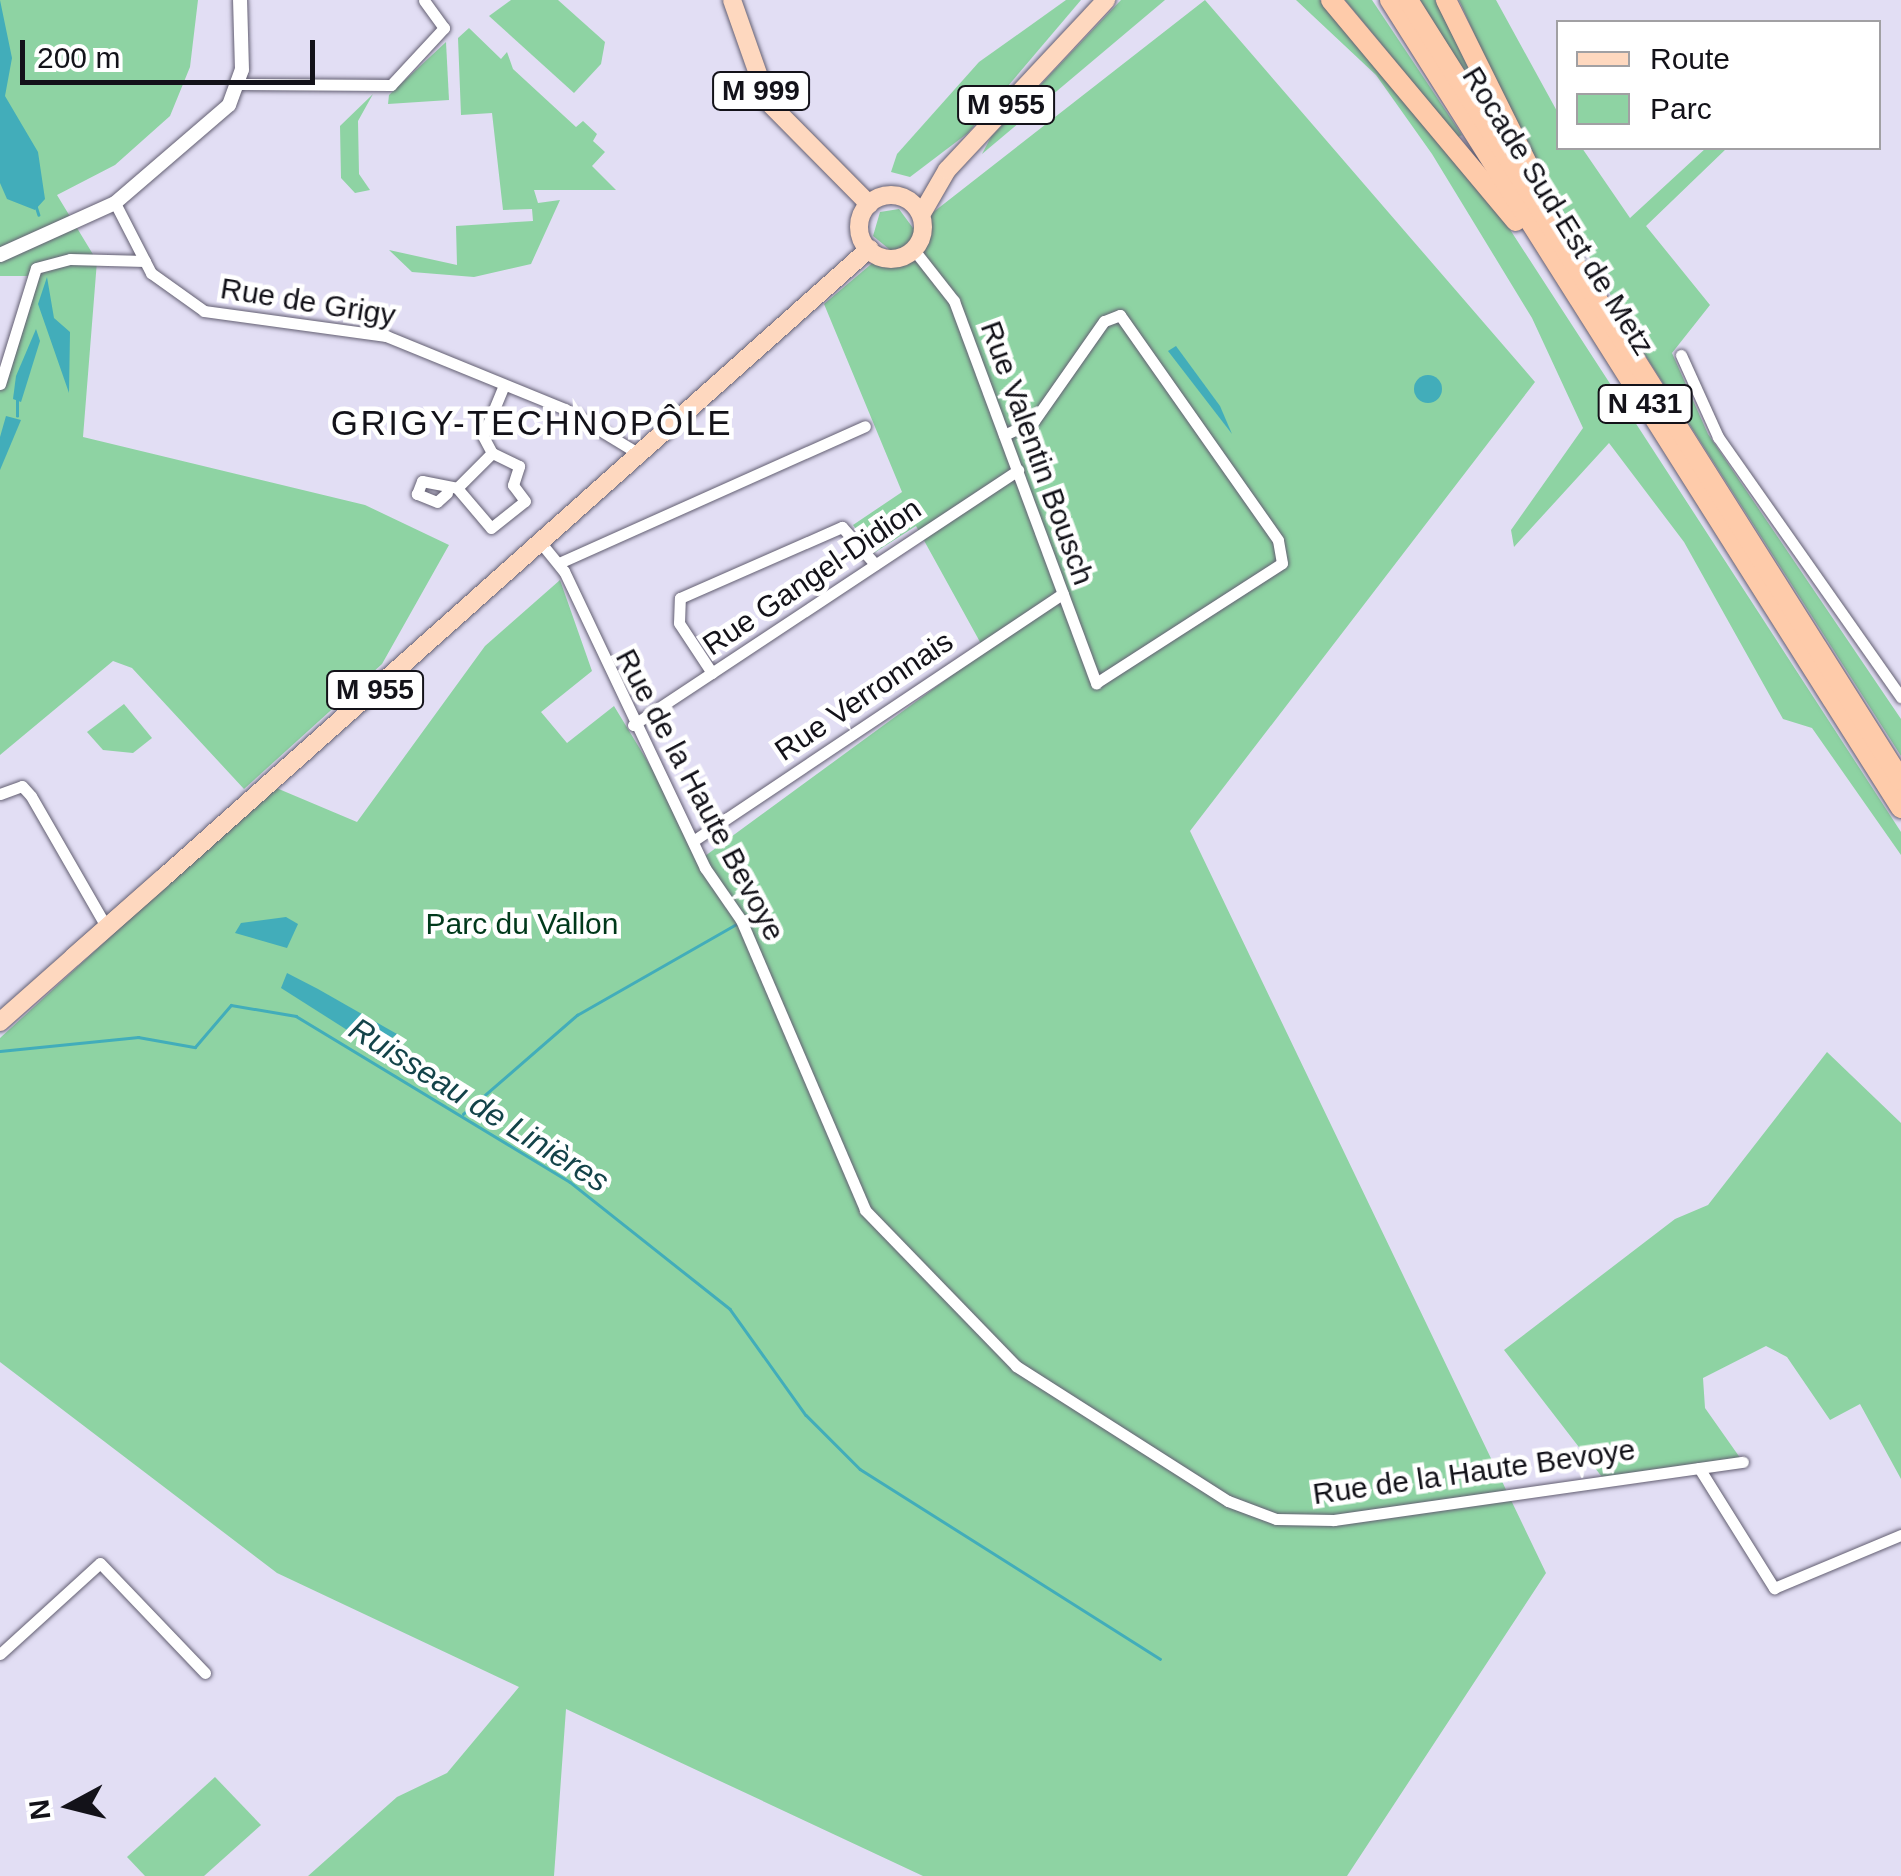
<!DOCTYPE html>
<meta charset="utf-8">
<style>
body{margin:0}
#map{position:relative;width:1901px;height:1876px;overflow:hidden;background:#e2def4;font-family:Arial,sans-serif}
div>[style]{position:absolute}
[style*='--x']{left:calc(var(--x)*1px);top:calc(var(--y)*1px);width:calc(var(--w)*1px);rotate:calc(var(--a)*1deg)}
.green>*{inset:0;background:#8ed3a3}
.water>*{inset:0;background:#42adba}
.round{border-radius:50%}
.stream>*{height:2.5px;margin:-1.25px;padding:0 1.25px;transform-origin:1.25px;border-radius:1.25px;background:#42adba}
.roads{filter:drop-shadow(0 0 2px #635f72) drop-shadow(0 0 2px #635f72)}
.minor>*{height:11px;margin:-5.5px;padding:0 5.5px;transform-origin:5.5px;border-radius:5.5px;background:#fff}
.tertiary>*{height:14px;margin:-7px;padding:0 7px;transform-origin:7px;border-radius:7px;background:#fff}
.primary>*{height:18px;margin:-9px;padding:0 9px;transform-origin:9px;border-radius:9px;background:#fed8bf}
.primary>.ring{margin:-9px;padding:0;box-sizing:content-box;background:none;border:18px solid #fed8bf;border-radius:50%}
.trunk>*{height:20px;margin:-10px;padding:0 10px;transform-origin:10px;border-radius:10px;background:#fecbaa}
span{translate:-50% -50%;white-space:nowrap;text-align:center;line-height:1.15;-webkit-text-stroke:9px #fff;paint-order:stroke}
.shield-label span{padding:2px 8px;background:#fff;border:2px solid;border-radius:8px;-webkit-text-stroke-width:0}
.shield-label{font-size:28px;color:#131219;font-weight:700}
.street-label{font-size:30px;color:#131219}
.park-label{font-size:30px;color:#00391b}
.water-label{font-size:32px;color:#134349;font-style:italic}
.quarter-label{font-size:35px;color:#131219;letter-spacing:2.5px}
.legend{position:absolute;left:1556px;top:20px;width:325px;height:130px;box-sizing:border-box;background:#fff;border:2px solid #a1a0a3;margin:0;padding:12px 18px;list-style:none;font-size:30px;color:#131219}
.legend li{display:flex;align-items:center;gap:20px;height:50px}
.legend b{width:50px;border:2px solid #a1a0a3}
.north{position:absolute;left:20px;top:1756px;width:100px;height:100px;-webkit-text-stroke:8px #fff;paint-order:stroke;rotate:263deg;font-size:28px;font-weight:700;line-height:40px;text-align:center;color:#131219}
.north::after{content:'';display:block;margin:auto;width:35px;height:45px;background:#131219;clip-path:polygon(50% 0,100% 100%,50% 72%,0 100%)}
.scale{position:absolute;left:20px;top:40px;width:295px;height:45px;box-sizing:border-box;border:5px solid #131219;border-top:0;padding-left:12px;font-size:30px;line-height:35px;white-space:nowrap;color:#131219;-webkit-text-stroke:8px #fff;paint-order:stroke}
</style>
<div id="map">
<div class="green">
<div style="clip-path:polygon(0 0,198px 0,190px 67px,170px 116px,115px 165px,57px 195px,97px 261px,83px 437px,365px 505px,449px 545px,382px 664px,244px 789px,132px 668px,113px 661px,0 755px,0 375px,28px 276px,0 276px)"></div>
<div style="clip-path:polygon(511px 0,558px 0,605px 42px,601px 64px,574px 93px,489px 16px)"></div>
<div style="clip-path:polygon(1066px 0,1081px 0,968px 133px,910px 177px,891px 172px,897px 154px,979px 62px)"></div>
<div style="clip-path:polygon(1121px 0,1165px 0,982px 154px,991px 137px)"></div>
<div style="clip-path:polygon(1205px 0,1535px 382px,1190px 831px,1546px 1573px,1347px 1876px,923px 1876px,566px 1709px,554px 1876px,308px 1876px,397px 1797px,447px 1773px,519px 1687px,277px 1573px,0 1362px,0 1038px,274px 787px,357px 822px,485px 646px,560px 580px,592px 671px,541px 712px,567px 743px,614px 706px,705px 856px,985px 651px,916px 526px,874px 553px,853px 525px,902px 492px,824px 304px,889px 249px,873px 236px,880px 212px,899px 209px,913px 228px)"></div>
<div style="clip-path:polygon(1296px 0,1320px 0,1498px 211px,1901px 832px,1901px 855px,1812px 728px,1783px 719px,1684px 542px,1609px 443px,1514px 547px,1511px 530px,1583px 428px,1532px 318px,1432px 154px,1376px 75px)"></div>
<div style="clip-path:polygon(1345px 0,1372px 0,1462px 135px,1458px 137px)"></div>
<div style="clip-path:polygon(1420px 0,1435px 0,1480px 91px,1477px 92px)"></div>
<div style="clip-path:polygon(1459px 0,1496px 0,1558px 113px,1558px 148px,1582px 148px,1630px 218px,1706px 148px,1727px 148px,1646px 226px,1710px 305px,1672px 353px,1708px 434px,1901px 719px,1901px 756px,1640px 347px,1517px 129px)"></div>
<div style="clip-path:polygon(469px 28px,501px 59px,507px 52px,513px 69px,576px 127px,583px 121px,597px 134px,593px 141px,605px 152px,592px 166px,616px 190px,534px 190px,538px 203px,560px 200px,531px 264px,474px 277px,412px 272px,389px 250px,457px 265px,456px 226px,533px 221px,532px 209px,503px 210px,492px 113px,461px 115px,458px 38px)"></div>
<div style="clip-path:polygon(446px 42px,449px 100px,388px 104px,389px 95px)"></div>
<div style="clip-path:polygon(373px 94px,358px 121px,359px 174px,370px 190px,355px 193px,341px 178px,340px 126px)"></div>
<div style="clip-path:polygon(124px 704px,152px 738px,133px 753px,103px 750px,87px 732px)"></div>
<div style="clip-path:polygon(1827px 1052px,1901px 1123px,1901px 1479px,1860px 1404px,1830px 1420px,1787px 1357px,1766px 1346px,1703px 1378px,1705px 1408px,1743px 1462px,1602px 1477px,1504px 1350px,1675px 1219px,1708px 1205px)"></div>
<div style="clip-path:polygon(215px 1777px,261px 1825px,204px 1876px,145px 1876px,127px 1857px)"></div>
</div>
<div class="water">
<div style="clip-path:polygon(0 0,12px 58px,5px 96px,38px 152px,45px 199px,35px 210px,7px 199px,0 183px)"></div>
<div style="clip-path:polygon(47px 277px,54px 318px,70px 332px,69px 393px,38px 304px)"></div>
<div style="clip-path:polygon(36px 329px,40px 341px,21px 402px,13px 399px,16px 376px)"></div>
<div style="clip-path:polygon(1176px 346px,1220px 406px,1232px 434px,1168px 351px)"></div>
<div class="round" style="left:1414px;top:375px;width:28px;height:28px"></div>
<div style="clip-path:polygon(6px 416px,21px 420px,0 470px,0 437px)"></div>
<div style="clip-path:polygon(286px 917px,298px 924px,287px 948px,235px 933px,241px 923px)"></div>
<div style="clip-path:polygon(287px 973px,318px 989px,397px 1034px,377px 1049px,281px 988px)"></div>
</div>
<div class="stream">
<div style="--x:36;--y:206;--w:9;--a:72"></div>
<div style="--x:17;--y:416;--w:17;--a:-90"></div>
<div style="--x:0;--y:1051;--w:139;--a:-5.8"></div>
<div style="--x:138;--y:1037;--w:58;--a:10"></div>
<div style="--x:195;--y:1047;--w:55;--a:-49.4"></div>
<div style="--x:231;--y:1005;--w:66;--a:9.6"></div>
<div style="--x:296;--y:1016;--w:320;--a:31.2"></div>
<div style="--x:570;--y:1182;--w:204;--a:38.4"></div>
<div style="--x:730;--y:1309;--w:130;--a:54.4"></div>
<div style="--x:806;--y:1415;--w:76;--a:45"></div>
<div style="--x:860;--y:1469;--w:355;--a:32.3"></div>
<div style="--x:463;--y:1114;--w:151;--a:-41"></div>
<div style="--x:577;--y:1015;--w:182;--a:-29.7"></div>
</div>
<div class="roads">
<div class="minor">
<div style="--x:240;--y:84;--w:151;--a:0.4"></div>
<div style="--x:391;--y:85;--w:78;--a:-47.1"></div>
<div style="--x:444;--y:28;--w:34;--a:-126"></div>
<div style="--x:115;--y:203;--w:79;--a:62.8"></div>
<div style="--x:151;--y:273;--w:65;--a:35.6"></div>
<div style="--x:204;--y:311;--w:184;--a:7.8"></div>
<div style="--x:386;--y:336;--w:193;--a:22.2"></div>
<div style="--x:565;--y:409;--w:89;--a:31.2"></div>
<div style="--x:914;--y:250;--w:65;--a:51.9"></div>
<div style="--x:954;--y:301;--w:408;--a:69.6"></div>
<div style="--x:1096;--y:683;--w:221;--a:-32.8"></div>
<div style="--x:1282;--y:563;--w:23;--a:-100"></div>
<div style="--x:1278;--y:540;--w:275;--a:-125.1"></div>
<div style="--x:1120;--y:315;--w:17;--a:159"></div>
<div style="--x:1104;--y:321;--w:122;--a:125"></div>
<div style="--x:1034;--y:421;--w:33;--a:155"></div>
<div style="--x:1681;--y:355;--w:90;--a:65.7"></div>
<div style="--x:1718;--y:437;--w:318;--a:54.9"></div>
<div style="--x:0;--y:384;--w:121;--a:-72.8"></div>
<div style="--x:36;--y:268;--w:35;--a:-15"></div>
<div style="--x:70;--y:259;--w:75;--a:1.5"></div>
<div style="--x:492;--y:453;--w:49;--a:135"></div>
<div style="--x:457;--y:488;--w:52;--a:49.6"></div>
<div style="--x:491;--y:528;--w:43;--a:-38.5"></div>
<div style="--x:525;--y:501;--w:20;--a:-127"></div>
<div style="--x:513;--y:485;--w:20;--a:-72"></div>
<div style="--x:519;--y:466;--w:30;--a:-154"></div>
<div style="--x:492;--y:453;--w:19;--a:-118"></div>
<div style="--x:483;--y:436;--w:55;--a:-67.6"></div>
<div style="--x:447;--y:493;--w:13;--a:138"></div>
<div style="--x:437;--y:502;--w:22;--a:-158"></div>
<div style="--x:417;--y:494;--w:14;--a:-69"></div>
<div style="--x:422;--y:481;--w:36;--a:11"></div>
<div style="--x:541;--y:543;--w:36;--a:51"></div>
<div style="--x:564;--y:571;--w:329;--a:64.6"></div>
<div style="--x:705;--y:868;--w:63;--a:55.3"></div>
<div style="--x:741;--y:920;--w:315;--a:66.8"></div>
<div style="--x:865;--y:1210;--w:217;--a:45.9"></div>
<div style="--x:1016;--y:1366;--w:251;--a:32.5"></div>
<div style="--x:1228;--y:1501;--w:51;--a:20.6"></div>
<div style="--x:1276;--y:1519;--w:58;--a:1"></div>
<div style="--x:1334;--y:1520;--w:413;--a:-8.1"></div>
<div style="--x:559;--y:563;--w:335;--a:-24.1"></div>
<div style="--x:712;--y:673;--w:60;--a:-123.4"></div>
<div style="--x:679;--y:623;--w:25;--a:-88"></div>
<div style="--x:680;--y:598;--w:177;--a:-23.7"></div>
<div style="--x:842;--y:527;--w:50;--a:48.3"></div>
<div style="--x:633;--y:725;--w:462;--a:-33.5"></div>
<div style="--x:0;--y:794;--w:23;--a:-20"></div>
<div style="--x:22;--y:786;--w:13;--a:48"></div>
<div style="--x:31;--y:796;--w:146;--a:60.1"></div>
<div style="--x:693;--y:841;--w:445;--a:-33.8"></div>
<div style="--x:1699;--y:1468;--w:142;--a:58"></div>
<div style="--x:1774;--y:1588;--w:138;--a:-22.7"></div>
<div style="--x:0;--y:1654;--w:135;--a:-42.3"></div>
<div style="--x:100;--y:1563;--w:152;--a:46.3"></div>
</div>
<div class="tertiary">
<div style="--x:0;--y:255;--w:126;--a:-24.3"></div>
<div style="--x:115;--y:203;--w:150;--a:-40.7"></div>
<div style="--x:229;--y:105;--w:37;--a:-70"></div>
<div style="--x:242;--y:70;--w:70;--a:-91.6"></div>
</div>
<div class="primary">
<div style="--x:732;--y:0;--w:108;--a:70.6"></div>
<div style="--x:768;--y:102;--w:144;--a:45.3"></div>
<div class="ring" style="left:859px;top:195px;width:46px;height:46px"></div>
<div style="--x:921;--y:215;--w:52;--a:-60"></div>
<div style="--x:947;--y:170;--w:233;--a:-46.9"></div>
<div style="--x:163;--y:878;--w:946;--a:-41.7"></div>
<div style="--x:0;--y:1022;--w:217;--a:-41.5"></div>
<div style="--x:163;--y:878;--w:120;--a:138.7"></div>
</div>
<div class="trunk">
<div style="--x:1331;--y:0;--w:288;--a:50.1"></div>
<div style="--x:1390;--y:0;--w:956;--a:57.69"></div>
<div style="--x:1408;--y:0;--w:923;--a:57.71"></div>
<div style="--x:1446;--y:0;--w:195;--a:63.6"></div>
</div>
</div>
<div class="shield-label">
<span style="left:761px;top:91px">M 999</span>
<span style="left:1006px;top:105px">M 955</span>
<span style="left:1645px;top:404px">N 431</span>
<span style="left:375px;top:690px">M 955</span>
</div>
<div class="street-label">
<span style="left:1558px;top:211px;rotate:58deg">Rocade Sud-Est de Metz</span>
<span style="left:308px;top:302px;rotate:9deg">Rue de Grigy</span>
<span style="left:1037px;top:453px;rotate:70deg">Rue Valentin Bousch</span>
<span style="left:812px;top:577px;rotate:-34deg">Rue Gangel-Didion</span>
<span style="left:864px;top:696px;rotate:-34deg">Rue Verronnais</span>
<span style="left:700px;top:795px;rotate:62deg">Rue de la Haute Bevoye</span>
<span style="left:1474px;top:1472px;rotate:-8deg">Rue de la Haute Bevoye</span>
</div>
<div class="park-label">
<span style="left:522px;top:924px">Parc du Vallon</span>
</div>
<div class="water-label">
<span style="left:479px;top:1105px;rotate:32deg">Ruisseau de Linières</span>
</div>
<div class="quarter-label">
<span style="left:532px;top:423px">GRIGY-TECHNOPÔLE</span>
</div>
<ul class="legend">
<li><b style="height:12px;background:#fed8bf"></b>Route</li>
<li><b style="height:28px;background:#8ed3a3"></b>Parc</li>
</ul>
<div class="north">N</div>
<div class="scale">200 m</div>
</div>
